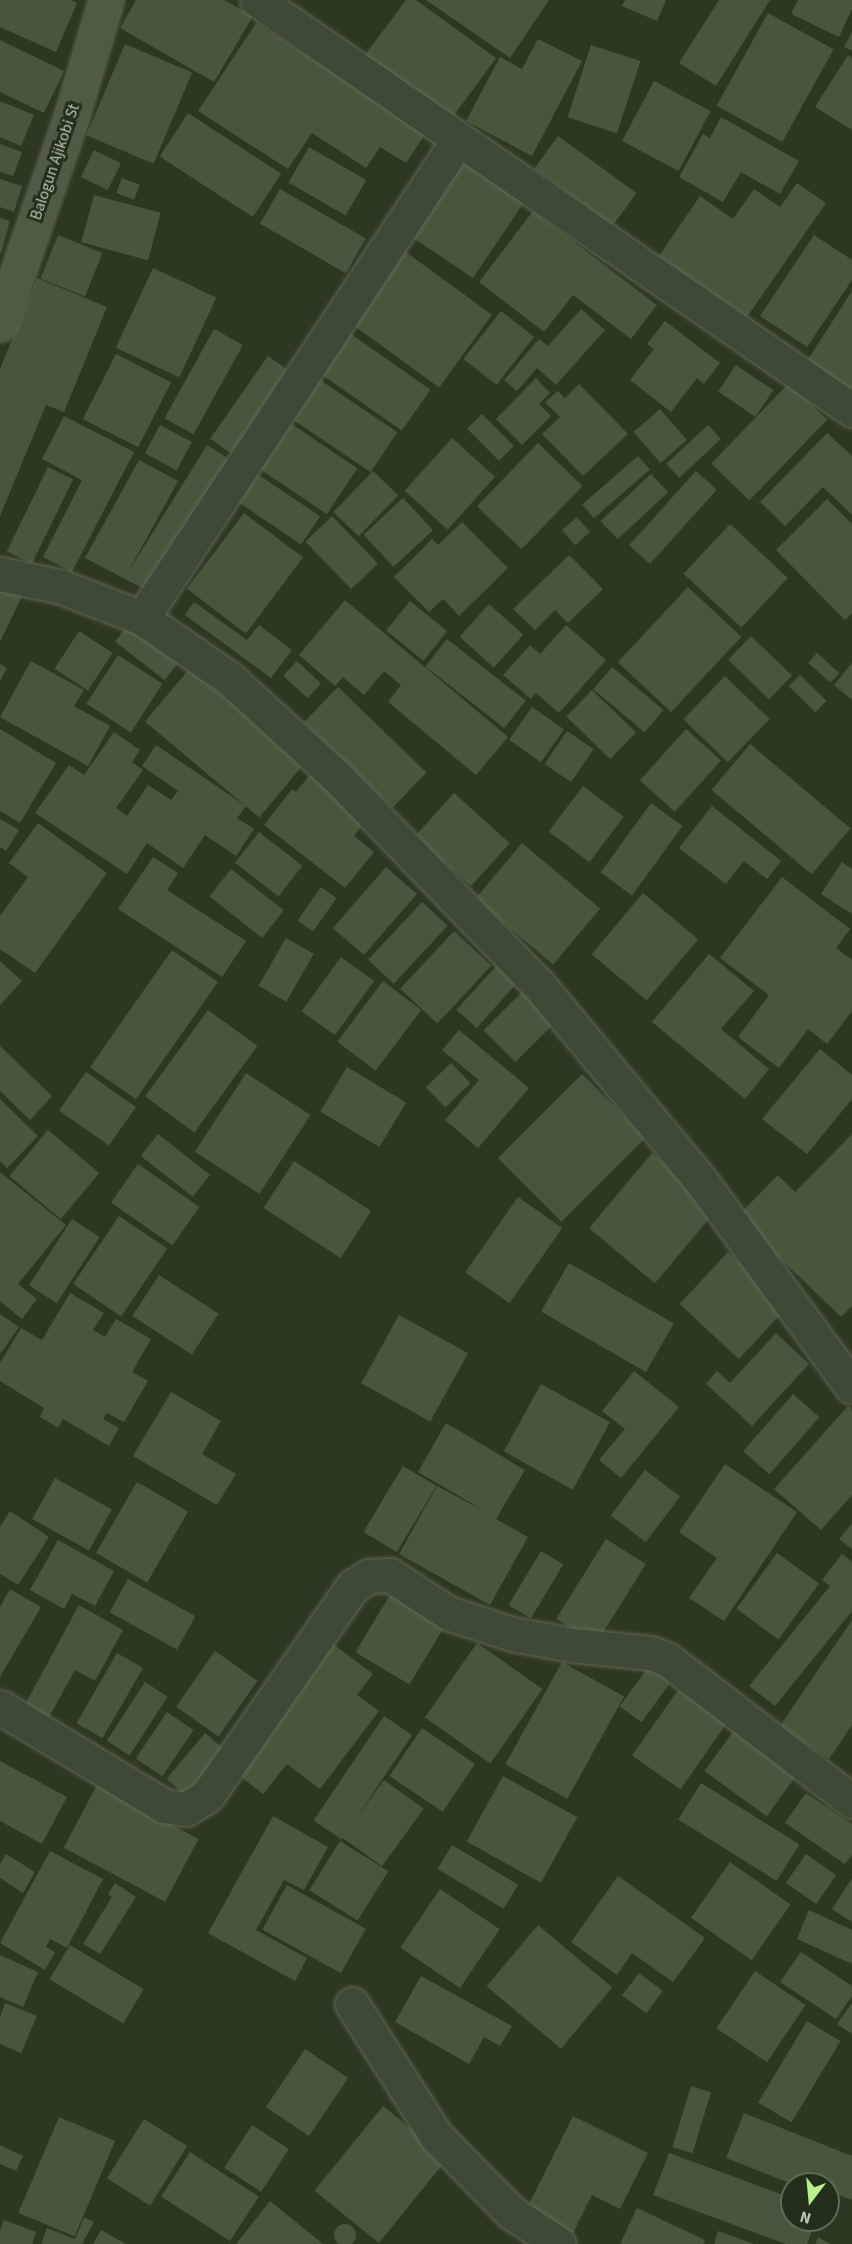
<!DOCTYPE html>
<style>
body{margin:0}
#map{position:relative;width:852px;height:2244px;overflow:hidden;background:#2d3824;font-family:"Source Sans 3",sans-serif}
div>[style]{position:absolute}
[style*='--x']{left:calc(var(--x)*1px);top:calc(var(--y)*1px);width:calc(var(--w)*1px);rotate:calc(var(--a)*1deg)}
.building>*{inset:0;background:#49563d;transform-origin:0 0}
.round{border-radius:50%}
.roads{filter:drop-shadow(0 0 2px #5d6755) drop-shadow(0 0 2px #5d6755)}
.street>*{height:33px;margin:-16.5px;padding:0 16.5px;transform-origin:16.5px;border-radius:16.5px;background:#3f4937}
.secondary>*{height:33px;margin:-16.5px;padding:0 16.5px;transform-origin:16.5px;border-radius:16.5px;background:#4f5b46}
span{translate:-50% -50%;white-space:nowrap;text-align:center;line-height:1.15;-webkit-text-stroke:6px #242e1d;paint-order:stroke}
.street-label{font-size:16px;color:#bac5b2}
.north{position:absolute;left:780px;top:2172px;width:60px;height:60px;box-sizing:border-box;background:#242e1d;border:2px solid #606a59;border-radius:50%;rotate:196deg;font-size:16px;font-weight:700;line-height:24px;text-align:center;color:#bac5b2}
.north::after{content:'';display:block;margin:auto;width:21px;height:27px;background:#b7ee8e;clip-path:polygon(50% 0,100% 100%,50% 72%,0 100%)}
</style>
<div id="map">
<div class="building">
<div style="clip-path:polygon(0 0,70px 0,77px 3px,56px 52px,0 27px)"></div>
<div style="clip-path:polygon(136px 0,224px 0,253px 16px,214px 82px,120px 28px)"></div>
<div style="clip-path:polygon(406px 0,416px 0,496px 58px,449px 122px,362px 59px)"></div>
<div style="clip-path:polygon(426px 0,549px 0,510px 58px)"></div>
<div style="clip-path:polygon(625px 0,666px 0,657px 21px,622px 6px)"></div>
<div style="clip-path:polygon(719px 0,770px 0,716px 86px,679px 63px)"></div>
<div style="clip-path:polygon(798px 0,852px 0,852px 9px,839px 37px,791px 14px)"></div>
<div style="left:768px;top:13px;width:75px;height:106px;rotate:29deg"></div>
<div style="clip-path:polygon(256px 23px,426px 133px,406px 163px,380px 147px,366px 168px,312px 133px,288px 169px,198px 111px)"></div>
<div style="clip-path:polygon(852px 32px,852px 51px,844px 47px)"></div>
<div style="clip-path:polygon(538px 39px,582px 61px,532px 156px,466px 121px,500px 57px,522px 69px)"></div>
<div style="clip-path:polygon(0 40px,64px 71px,44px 113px,0 92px)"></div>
<div style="left:125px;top:44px;width:73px;height:99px;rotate:23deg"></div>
<div style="left:591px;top:45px;width:52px;height:76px;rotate:18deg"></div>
<div style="clip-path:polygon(848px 55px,852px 58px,852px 130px,815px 107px)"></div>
<div style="left:654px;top:81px;width:64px;height:68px;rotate:28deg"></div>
<div style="clip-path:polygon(0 101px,34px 115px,21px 146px,0 137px)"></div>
<div style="left:188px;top:113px;width:111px;height:52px;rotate:33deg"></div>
<div style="clip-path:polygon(721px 117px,799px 161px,780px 194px,741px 172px,723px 202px,679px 177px,703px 134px,710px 138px)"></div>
<div style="left:558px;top:136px;width:97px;height:40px;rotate:36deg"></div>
<div style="clip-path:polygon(0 144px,22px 152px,13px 176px,0 172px)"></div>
<div style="left:309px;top:147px;width:66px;height:41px;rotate:30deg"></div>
<div style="left:94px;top:150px;width:30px;height:30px;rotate:26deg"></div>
<div style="left:460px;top:156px;width:79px;height:94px;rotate:34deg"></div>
<div style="left:122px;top:178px;width:19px;height:16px;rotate:21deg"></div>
<div style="clip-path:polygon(0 179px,22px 186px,14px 212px,0 207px)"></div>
<div style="clip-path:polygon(797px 183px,826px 203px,747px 317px,659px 256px,700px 196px,733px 219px,754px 189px,780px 207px)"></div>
<div style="left:280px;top:189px;width:99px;height:40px;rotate:30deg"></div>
<div style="left:94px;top:195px;width:69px;height:49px;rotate:15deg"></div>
<div style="clip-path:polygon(533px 211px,657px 305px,631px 339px,573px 295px,544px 332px,479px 282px)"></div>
<div style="clip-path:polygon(0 218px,10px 221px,1px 253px,0 253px)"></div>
<div style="left:58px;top:235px;width:48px;height:47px;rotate:22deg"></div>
<div style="clip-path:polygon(814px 235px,852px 260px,852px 280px,807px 347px,760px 316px)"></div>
<div style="left:403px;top:250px;width:110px;height:90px;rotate:36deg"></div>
<div style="left:153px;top:268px;width:70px;height:88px;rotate:25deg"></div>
<div style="clip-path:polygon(37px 278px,107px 307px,64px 412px,46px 405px,0 516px,0 369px)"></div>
<div style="clip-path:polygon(852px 291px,852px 394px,805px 364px)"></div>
<div style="clip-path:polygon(581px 309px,605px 330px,556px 385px,537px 368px,517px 391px,504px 380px,539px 339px,548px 346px)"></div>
<div style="left:501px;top:311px;width:42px;height:61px;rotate:38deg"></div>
<div style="clip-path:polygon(665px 321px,720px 363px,704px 384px,697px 378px,671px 412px,630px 380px,654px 349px,647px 344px)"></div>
<div style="left:214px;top:329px;width:33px;height:102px;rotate:29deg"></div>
<div style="left:351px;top:334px;width:97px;height:50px;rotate:35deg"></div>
<div style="left:116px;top:354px;width:62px;height:73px;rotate:27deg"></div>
<div style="left:268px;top:356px;width:32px;height:101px;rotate:35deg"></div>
<div style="left:736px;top:365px;width:45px;height:32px;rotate:34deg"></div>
<div style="left:317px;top:378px;width:97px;height:48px;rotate:34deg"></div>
<div style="clip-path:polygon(536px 378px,550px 393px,539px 404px,551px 416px,522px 445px,496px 419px)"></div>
<div style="left:789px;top:383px;width:53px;height:112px;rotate:44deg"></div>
<div style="clip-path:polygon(579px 384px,628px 434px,583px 476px,542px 434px,560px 417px,545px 402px,558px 391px,565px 398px)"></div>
<div style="left:660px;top:409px;width:41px;height:35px;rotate:49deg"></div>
<div style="left:482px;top:414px;width:45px;height:21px;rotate:45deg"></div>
<div style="clip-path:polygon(64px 416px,134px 452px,72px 572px,43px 557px,82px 480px,42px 459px)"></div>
<div style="left:287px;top:421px;width:85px;height:55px;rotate:34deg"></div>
<div style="left:160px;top:425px;width:36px;height:32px;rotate:28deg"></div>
<div style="left:708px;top:425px;width:19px;height:57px;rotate:47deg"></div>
<div style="clip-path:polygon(827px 433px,852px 456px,852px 515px,823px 487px,785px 526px,760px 502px)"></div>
<div style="left:452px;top:438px;width:58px;height:71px;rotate:42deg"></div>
<div style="left:538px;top:443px;width:62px;height:88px;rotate:44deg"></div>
<div style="clip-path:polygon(207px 445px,232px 461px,150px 592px,85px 558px,139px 460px,178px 481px,127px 574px)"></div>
<div style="left:638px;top:456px;width:18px;height:74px;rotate:49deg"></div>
<div style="left:48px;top:467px;width:28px;height:94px;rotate:26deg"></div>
<div style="left:253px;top:471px;width:81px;height:34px;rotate:34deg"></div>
<div style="left:373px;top:471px;width:35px;height:57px;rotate:44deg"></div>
<div style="left:696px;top:471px;width:28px;height:100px;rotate:42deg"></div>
<div style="left:651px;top:474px;width:25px;height:69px;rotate:47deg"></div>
<div style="left:403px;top:498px;width:44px;height:54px;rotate:47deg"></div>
<div style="clip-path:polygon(827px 499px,852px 524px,852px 613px,845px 620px,776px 550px)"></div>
<div style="left:244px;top:513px;width:74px;height:95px;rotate:37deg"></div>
<div style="left:332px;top:516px;width:66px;height:37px;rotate:46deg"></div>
<div style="left:577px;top:517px;width:20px;height:20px;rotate:49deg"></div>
<div style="clip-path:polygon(462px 522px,508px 568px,459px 616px,443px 599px,429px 612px,394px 577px,432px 539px,438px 545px)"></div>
<div style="left:730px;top:524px;width:79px;height:68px;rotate:43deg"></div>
<div style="clip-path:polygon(569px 555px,603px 589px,568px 623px,555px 610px,535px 630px,513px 609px)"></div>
<div style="clip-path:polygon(0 578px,25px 590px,0 642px)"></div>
<div style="left:688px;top:587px;width:73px;height:103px;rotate:43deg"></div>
<div style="clip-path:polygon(345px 600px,508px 737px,476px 775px,388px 702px,401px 685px,384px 671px,364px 695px,343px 677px,335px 686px,299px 655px)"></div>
<div style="left:410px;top:601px;width:48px;height:38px;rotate:39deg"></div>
<div style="clip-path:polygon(194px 602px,247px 640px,259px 625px,292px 650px,271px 678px,185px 615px)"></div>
<div style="left:489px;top:604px;width:46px;height:44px;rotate:42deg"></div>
<div style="left:131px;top:621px;width:63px;height:26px;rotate:38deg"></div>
<div style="clip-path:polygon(566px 625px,606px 660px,559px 713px,536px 693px,531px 699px,503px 675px,530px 645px,540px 654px)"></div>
<div style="left:79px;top:631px;width:40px;height:45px;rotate:33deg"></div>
<div style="left:751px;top:636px;width:57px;height:33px;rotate:44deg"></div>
<div style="left:447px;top:639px;width:100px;height:35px;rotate:38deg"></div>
<div style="left:817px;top:653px;width:30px;height:13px;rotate:42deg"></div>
<div style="left:118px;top:655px;width:53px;height:58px;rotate:33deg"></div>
<div style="clip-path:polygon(31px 661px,84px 690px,74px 706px,110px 726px,88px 766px,0 717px)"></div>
<div style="left:297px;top:661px;width:33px;height:20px;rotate:43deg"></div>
<div style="clip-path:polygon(852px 663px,852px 700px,834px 685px)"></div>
<div style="clip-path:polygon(0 664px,7px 668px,0 681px)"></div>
<div style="left:612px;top:667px;width:67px;height:29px;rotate:40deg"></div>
<div style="left:190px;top:668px;width:149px;height:70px;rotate:40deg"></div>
<div style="left:800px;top:675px;width:37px;height:16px;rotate:44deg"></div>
<div style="left:725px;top:676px;width:62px;height:60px;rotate:44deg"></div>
<div style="left:338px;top:687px;width:123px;height:49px;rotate:44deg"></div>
<div style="left:592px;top:690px;width:61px;height:37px;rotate:44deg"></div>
<div style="left:532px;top:707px;width:39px;height:40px;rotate:35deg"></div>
<div style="clip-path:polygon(0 729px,56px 763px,20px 823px,0 811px)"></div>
<div style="left:686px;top:729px;width:47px;height:69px;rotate:42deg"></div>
<div style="left:567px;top:731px;width:32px;height:40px;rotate:34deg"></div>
<div style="clip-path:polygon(114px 732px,140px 750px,132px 762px,143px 770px,116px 808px,127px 816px,148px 785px,171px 800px,178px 791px,142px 766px,156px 745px,246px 806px,237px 818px,254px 829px,236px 856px,205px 835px,183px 868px,147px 843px,127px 874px,35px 813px,69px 765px,84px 775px)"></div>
<div style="left:750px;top:744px;width:131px;height:60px;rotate:40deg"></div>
<div style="clip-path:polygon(313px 771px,369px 816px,354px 836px,374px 852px,345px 888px,264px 825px,292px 789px,296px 792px)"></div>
<div style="left:583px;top:786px;width:51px;height:57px;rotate:37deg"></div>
<div style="left:454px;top:793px;width:75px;height:58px;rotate:42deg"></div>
<div style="left:651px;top:803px;width:39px;height:86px;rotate:36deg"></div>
<div style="clip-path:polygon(712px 806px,781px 861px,767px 879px,744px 861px,726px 884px,679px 848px)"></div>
<div style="clip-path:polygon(0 819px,19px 830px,6px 851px,0 847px)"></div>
<div style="clip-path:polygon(38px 823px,107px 873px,35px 973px,0 949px,0 916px,28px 877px,9px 863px)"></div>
<div style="left:259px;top:832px;width:55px;height:39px;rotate:38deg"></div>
<div style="left:522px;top:843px;width:102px;height:73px;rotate:40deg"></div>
<div style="clip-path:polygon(153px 857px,178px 873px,167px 890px,246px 941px,222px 977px,118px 909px)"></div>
<div style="clip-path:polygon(842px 862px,852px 869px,852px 914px,821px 894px)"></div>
<div style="left:386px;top:867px;width:41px;height:81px;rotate:41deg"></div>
<div style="left:231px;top:869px;width:67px;height:35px;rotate:38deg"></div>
<div style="clip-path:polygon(782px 877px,850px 929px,836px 948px,852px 960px,852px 1011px,827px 1044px,808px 1029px,779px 1068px,738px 1037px,769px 995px,720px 958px)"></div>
<div style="left:321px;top:887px;width:19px;height:41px;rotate:35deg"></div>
<div style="left:643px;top:893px;width:72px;height:80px;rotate:40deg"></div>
<div style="left:422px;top:902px;width:35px;height:79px;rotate:43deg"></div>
<div style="left:454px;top:931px;width:51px;height:79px;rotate:43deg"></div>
<div style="left:286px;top:938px;width:32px;height:55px;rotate:30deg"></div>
<div style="left:172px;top:950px;width:56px;height:143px;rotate:35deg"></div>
<div style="clip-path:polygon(709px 954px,754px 991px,721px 1029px,769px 1069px,745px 1099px,652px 1022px)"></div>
<div style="left:341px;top:957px;width:41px;height:67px;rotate:36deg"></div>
<div style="clip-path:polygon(0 961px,22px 981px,0 1005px)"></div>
<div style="left:496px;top:966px;width:27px;height:59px;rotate:42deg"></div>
<div style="left:383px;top:981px;width:48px;height:76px;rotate:37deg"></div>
<div style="left:524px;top:990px;width:45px;height:57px;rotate:45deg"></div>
<div style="left:208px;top:1010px;width:61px;height:107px;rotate:36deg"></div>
<div style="clip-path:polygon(459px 1030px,529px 1088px,478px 1148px,445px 1120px,479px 1080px,442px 1050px)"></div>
<div style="clip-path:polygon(0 1046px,52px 1096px,30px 1120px,0 1091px)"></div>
<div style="clip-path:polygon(820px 1049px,852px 1075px,852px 1099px,807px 1154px,762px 1119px)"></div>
<div style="left:451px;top:1063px;width:28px;height:35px;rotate:46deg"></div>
<div style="left:347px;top:1067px;width:69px;height:52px;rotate:31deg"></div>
<div style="left:86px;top:1072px;width:61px;height:47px;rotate:35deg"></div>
<div style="left:246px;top:1073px;width:77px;height:94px;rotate:33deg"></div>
<div style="left:582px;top:1074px;width:90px;height:119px;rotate:45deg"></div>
<div style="clip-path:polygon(0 1099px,38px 1136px,7px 1168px,0 1161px)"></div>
<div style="left:48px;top:1130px;width:67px;height:60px;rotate:40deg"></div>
<div style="left:158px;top:1134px;width:66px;height:28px;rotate:38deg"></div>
<div style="clip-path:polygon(852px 1134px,852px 1306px,841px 1317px,737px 1217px,778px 1175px,795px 1192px)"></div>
<div style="left:652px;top:1153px;width:86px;height:98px;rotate:40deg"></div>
<div style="left:294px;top:1161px;width:92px;height:56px;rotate:33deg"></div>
<div style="left:138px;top:1164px;width:75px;height:47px;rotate:35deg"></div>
<div style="clip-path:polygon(0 1172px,66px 1225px,18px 1284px,37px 1299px,22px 1319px,0 1301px)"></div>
<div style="left:518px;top:1197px;width:54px;height:92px;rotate:35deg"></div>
<div style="left:119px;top:1216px;width:58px;height:82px;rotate:34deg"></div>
<div style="left:72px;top:1219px;width:33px;height:79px;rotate:33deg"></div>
<div style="left:728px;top:1252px;width:81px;height:71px;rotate:43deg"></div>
<div style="left:569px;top:1263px;width:121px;height:56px;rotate:30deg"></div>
<div style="left:159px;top:1275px;width:71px;height:49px;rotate:33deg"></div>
<div style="clip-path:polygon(70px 1293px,104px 1313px,93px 1330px,105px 1337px,116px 1319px,151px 1339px,132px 1372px,148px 1381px,124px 1422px,107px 1413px,103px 1419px,119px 1428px,109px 1446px,63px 1419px,58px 1428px,40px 1417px,44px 1408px,0 1381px,0 1363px,21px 1328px,42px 1340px)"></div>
<div style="clip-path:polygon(0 1314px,19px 1327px,0 1354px)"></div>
<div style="left:399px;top:1315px;width:79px;height:78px;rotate:29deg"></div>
<div style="clip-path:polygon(776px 1333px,809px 1364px,752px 1426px,706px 1384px,717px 1371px,730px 1383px)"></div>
<div style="clip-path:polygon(634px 1371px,679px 1407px,621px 1478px,599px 1460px,625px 1429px,602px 1411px)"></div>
<div style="left:541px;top:1384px;width:79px;height:77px;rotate:29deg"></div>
<div style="clip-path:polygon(171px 1392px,221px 1421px,202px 1454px,236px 1474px,217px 1505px,133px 1456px)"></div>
<div style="left:793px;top:1394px;width:35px;height:76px;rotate:41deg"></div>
<div style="clip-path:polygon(848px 1406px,852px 1410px,852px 1495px,821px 1530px,774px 1489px)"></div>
<div style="clip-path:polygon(446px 1423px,525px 1470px,496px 1519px,528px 1537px,490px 1605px,399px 1554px,437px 1486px,488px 1513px,418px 1472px)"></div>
<div style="clip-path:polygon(725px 1464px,797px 1512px,724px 1621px,689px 1598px,717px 1558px,679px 1532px)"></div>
<div style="left:403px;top:1466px;width:39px;height:77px;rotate:31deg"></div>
<div style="left:645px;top:1470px;width:44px;height:57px;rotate:37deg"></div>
<div style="left:55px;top:1478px;width:65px;height:47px;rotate:29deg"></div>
<div style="left:137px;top:1482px;width:59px;height:82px;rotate:30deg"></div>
<div style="clip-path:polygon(10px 1511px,49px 1537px,18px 1585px,0 1574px,0 1527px)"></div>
<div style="clip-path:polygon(852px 1523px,852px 1549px,839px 1539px)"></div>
<div style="left:606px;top:1539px;width:47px;height:94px;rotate:32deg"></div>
<div style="clip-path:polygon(58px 1540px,114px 1571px,95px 1606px,72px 1594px,64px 1609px,30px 1590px)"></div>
<div style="left:541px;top:1551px;width:26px;height:63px;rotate:31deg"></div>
<div style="left:777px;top:1553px;width:52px;height:69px;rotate:36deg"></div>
<div style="clip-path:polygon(842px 1554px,852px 1562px,852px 1611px,775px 1706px,749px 1686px,830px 1586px,822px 1580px)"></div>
<div style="left:128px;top:1579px;width:77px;height:38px;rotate:29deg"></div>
<div style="clip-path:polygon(10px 1589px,41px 1607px,0 1677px,0 1607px)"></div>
<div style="left:391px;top:1593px;width:63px;height:69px;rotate:31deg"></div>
<div style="clip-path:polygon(79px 1605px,123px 1630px,95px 1681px,75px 1670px,46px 1723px,22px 1710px)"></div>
<div style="clip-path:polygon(852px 1620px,852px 1725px,829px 1759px,780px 1726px)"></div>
<div style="clip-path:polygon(329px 1641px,373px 1674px,357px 1695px,379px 1711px,320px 1789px,287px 1764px,263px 1794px,232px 1770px)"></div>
<div style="left:477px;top:1643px;width:80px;height:91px;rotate:35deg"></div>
<div style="left:215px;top:1651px;width:52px;height:68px;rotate:35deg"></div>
<div style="left:117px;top:1653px;width:30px;height:81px;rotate:30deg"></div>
<div style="left:562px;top:1662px;width:71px;height:117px;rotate:29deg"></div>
<div style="left:649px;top:1666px;width:27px;height:50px;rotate:36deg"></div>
<div style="left:145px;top:1682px;width:27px;height:70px;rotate:33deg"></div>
<div style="left:678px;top:1690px;width:59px;height:80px;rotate:35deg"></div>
<div style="left:167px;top:1712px;width:32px;height:56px;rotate:34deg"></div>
<div style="left:384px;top:1716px;width:34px;height:126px;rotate:34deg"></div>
<div style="left:422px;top:1728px;width:64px;height:58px;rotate:34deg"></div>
<div style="left:735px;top:1729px;width:77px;height:52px;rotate:36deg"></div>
<div style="left:205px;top:1733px;width:25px;height:60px;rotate:40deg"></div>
<div style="clip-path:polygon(0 1761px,67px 1797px,42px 1844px,0 1821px)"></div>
<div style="left:503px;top:1776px;width:85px;height:75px;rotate:29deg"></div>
<div style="left:384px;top:1780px;width:49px;height:71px;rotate:36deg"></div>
<div style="left:701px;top:1783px;width:116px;height:43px;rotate:32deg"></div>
<div style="left:97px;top:1785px;width:115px;height:71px;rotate:28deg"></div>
<div style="clip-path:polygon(806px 1793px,852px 1824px,852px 1855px,845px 1864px,785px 1823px)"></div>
<div style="clip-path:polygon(273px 1816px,328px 1847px,304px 1890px,284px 1880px,256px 1930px,307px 1958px,295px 1981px,208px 1933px)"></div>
<div style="left:340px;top:1841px;width:57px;height:58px;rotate:32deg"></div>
<div style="left:452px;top:1845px;width:77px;height:28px;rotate:31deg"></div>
<div style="clip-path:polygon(50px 1851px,103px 1879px,67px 1948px,50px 1939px,46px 1947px,55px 1952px,45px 1970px,0 1943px)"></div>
<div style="clip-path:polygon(6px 1854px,35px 1872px,23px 1893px,0 1878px,0 1864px)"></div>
<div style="left:806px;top:1854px;width:37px;height:35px;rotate:35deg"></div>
<div style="left:730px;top:1862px;width:74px;height:68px;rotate:35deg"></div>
<div style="clip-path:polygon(618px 1876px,705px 1938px,673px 1982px,632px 1953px,617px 1975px,571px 1942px)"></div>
<div style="clip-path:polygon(852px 1878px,852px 1922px,832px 1909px)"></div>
<div style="clip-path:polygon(115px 1883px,136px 1897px,100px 1954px,83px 1944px,112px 1897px,108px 1894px)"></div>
<div style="left:287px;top:1885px;width:90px;height:51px;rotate:29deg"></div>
<div style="left:440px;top:1889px;width:72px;height:71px;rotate:34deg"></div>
<div style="clip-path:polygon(809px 1910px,852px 1930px,852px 1964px,797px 1939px)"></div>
<div style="left:538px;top:1925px;width:97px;height:80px;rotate:40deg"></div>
<div style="left:70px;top:1945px;width:86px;height:40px;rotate:31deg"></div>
<div style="clip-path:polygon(801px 1952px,852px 1986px,852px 1996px,836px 2019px,780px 1982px)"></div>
<div style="clip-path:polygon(0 1955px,38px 1972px,23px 2007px,0 1997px)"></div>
<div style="left:755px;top:1971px;width:61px;height:69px;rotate:34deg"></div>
<div style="left:639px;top:1973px;width:30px;height:28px;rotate:37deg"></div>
<div style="clip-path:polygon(421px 1976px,512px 2026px,500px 2046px,484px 2037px,469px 2064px,395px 2022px)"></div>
<div style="clip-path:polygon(5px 2003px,37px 2016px,21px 2053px,0 2044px,0 2017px)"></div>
<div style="clip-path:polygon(852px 2003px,852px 2034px,837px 2024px)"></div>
<div style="left:807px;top:2021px;width:39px;height:95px;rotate:31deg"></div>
<div style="left:305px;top:2049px;width:52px;height:70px;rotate:34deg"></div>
<div style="left:691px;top:2086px;width:21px;height:64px;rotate:17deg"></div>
<div style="left:383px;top:2106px;width:83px;height:109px;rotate:39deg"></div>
<div style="clip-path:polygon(744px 2113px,852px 2156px,852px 2200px,828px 2191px,828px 2184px,792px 2184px,726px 2158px)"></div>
<div style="clip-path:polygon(573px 2116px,648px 2153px,620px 2209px,592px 2195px,573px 2233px,526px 2210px)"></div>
<div style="left:59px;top:2117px;width:61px;height:104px;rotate:23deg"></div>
<div style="left:144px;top:2119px;width:51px;height:70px;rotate:32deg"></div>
<div style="left:252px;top:2125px;width:44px;height:51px;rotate:33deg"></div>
<div style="clip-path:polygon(0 2145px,23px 2156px,16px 2171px,0 2164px)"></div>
<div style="left:190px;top:2152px;width:82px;height:53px;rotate:33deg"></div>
<div style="clip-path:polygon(669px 2153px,792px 2198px,792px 2220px,816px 2220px,807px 2244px,786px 2244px,653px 2195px)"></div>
<div style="clip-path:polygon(270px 2201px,323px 2244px,236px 2244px)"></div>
<div style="clip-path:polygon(637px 2208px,705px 2240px,703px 2244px,620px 2244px)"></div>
<div style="clip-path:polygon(84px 2217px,94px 2222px,82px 2244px,41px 2244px,47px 2228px,75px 2239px)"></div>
<div style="clip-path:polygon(4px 2220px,36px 2232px,32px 2244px,0 2244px,0 2230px)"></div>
<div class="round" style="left:334px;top:2224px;width:22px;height:22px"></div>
<div style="clip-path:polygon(101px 2230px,126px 2244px,93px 2244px)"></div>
<div style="clip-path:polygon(718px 2231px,754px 2244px,714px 2244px)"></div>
<div style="clip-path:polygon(818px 2237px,831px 2244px,815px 2244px)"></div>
</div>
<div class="roads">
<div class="street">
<div style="--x:257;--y:0;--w:723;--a:34.57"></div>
<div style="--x:0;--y:574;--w:63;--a:11.8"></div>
<div style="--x:62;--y:587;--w:86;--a:21.2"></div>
<div style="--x:142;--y:618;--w:107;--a:34.7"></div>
<div style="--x:230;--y:679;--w:148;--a:42.5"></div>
<div style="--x:339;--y:779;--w:286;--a:45.9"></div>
<div style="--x:538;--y:984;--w:256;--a:50.4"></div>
<div style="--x:701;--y:1181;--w:255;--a:53.8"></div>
<div style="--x:142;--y:618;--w:573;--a:-56.53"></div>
<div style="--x:0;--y:1707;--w:192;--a:31.1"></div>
<div style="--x:164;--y:1806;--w:22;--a:8"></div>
<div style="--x:186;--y:1809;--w:25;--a:-32"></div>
<div style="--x:207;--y:1796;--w:256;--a:-55.2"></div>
<div style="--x:353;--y:1586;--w:19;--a:-32"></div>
<div style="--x:369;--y:1576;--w:21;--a:-3"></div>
<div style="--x:390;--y:1575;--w:69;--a:33.2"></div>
<div style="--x:448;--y:1613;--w:67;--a:18.2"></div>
<div style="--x:512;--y:1634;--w:61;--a:10.4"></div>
<div style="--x:572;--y:1645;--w:79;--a:5.8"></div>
<div style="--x:651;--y:1653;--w:18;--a:22"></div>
<div style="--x:668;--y:1660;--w:232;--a:37.5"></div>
<div style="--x:352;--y:2004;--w:156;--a:57.5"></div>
<div style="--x:436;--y:2136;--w:108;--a:45.4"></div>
<div style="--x:512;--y:2213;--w:56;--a:33.4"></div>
</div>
<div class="secondary">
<div style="--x:0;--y:324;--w:218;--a:-71"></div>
<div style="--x:71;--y:118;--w:123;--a:-73.5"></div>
</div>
</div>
<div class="street-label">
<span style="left:55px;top:162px;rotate:-71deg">Balogun Ajikobi St</span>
</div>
<div class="north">N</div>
</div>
